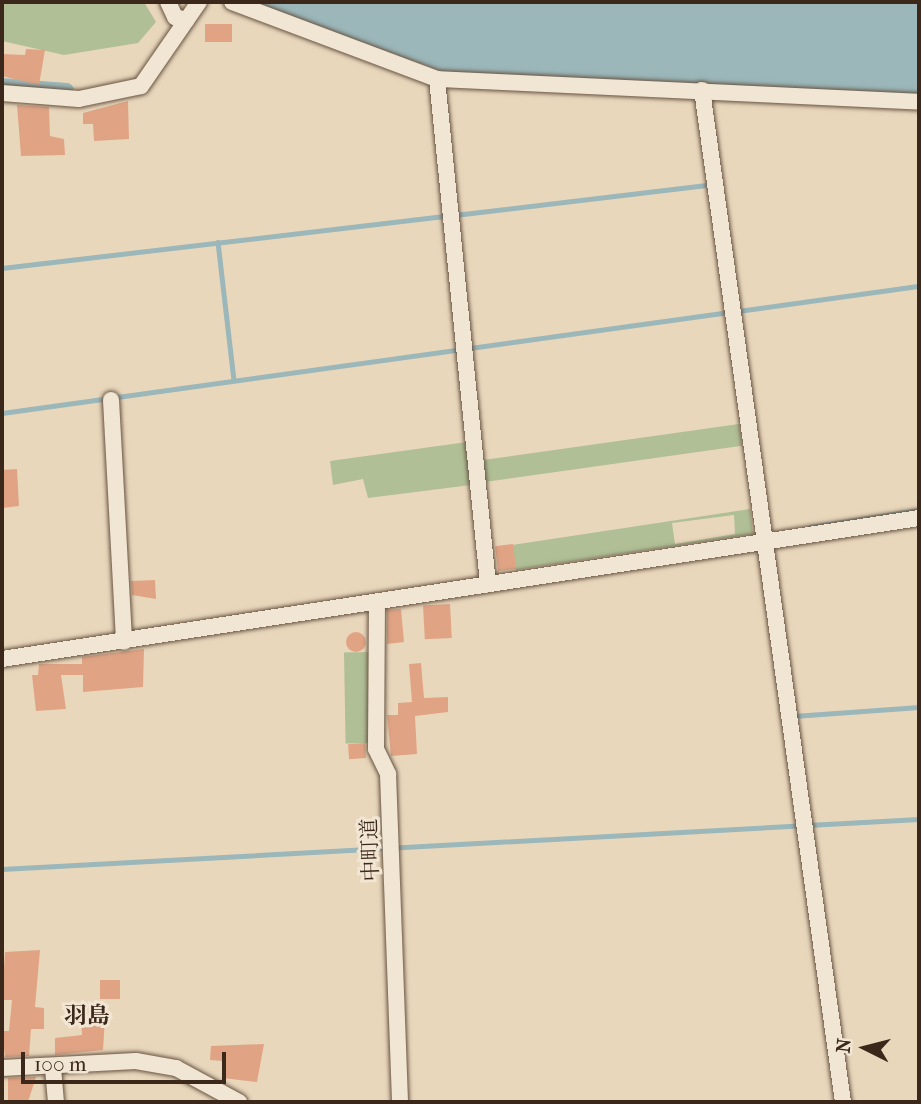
<!DOCTYPE html>
<meta charset="utf-8">
<style>
body{margin:0}
#map{position:relative;width:921px;height:1104px;overflow:hidden;background:#e9d7bc;font-family:"IM FELL French Canon","Noto Serif JP",serif}
div>[style]{position:absolute}
[style*='--x']{left:calc(var(--x)*1px);top:calc(var(--y)*1px);width:calc(var(--w)*1px);rotate:calc(var(--a)*1deg)}
.green>*{inset:0;background:#b0bf96;transform-origin:0 0}
.water>*{inset:0;background:#9bb7ba}
.stream>*{height:4.5px;margin:-2.25px;padding:0 2.25px;transform-origin:2.25px;border-radius:2.25px;background:#9bb7ba}
.canal>*{height:14px;margin:-7px;padding:0 7px;transform-origin:7px;border-radius:7px;background:#9bb7ba}
.building>*{inset:0;background:#e0a485;transform-origin:0 0}
.round{border-radius:50%}
.roads{filter:drop-shadow(0 0 2px #675442) drop-shadow(0 0 2px #675442)}
.minor>*{height:16px;margin:-8px;padding:0 8px;transform-origin:8px;border-radius:8px;background:#f1e5d3}
span{translate:-50% -50%;white-space:nowrap;text-align:center;line-height:1.15;-webkit-text-stroke:6px #f1e5d3;paint-order:stroke}
.street-label{font-size:21px;color:#3c281a}
.neighbourhood-label{font-size:23px;color:#3c281a;font-weight:700}
.frame{position:absolute;inset:0;border:4px solid #3c281a;pointer-events:none}
.north{position:absolute;left:830px;top:1013px;width:70px;height:70px;-webkit-text-stroke:5px #f1e5d3;paint-order:stroke;rotate:276deg;font-size:19px;font-weight:700;line-height:28px;text-align:center;color:#3c281a}
.north::after{content:'';display:block;margin:auto;width:24px;height:32px;background:#3c281a;clip-path:polygon(50% 0,100% 100%,50% 72%,0 100%)}
.scale{position:absolute;left:21px;top:1052px;width:205px;height:32px;box-sizing:border-box;border:4px solid #3c281a;border-top:0;padding-left:9px;font-size:21px;line-height:24px;white-space:nowrap;color:#3c281a;-webkit-text-stroke:5px #f1e5d3;paint-order:stroke}
</style>
<div id="map">
<div class="green">
<div style="clip-path:polygon(2px 2px,144px 2px,156px 22px,138px 43px,64px 55px,2px 41px)"></div>
<div style="left:739px;top:424px;width:22px;height:260px;rotate:82deg"></div>
<div style="clip-path:polygon(467px 442px,471px 485px,368px 498px,363px 479px,333px 485px,330px 461px)"></div>
<div style="clip-path:polygon(evenodd,750px 509px,753px 534px,516px 570px,512px 545px,750px 509px,734px 515px,735px 534px,675px 544px,672px 523px,734px 515px)"></div>
<div style="left:370px;top:652px;width:91px;height:26px;rotate:89deg"></div>
</div>
<div class="water">
<div style="clip-path:polygon(246px 2px,919px 2px,919px 95px,444px 72px)"></div>
</div>
<div class="stream">
<div style="--x:455;--y:215;--w:255;--a:-6.8"></div>
<div style="--x:218;--y:242;--w:139;--a:83.4"></div>
<div style="--x:2;--y:268;--w:447;--a:-6.7"></div>
<div style="--x:738;--y:311;--w:183;--a:-7.9"></div>
<div style="--x:2;--y:413;--w:734;--a:-7.91"></div>
<div style="--x:810;--y:527;--w:110;--a:-8.9"></div>
<div style="--x:794;--y:716;--w:125;--a:-4.1"></div>
<div style="--x:2;--y:869;--w:918;--a:-3.12"></div>
</div>
<div class="canal">
<div style="--x:2;--y:85;--w:65;--a:4.4"></div>
</div>
<div class="building">
<div style="left:205px;top:24px;width:27px;height:18px"></div>
<div style="clip-path:polygon(26px 49px,45px 50px,39px 85px,2px 76px,2px 54px,25px 55px)"></div>
<div style="clip-path:polygon(128px 101px,129px 139px,94px 141px,93px 124px,83px 124px,83px 113px)"></div>
<div style="clip-path:polygon(17px 105px,49px 107px,50px 136px,64px 139px,65px 155px,21px 156px)"></div>
<div style="clip-path:polygon(17px 469px,19px 506px,2px 508px,2px 470px)"></div>
<div style="left:513px;top:544px;width:25px;height:18px;rotate:83deg"></div>
<div style="clip-path:polygon(155px 580px,156px 599px,132px 595px,131px 581px)"></div>
<div style="left:450px;top:604px;width:34px;height:27px;rotate:87deg"></div>
<div style="clip-path:polygon(401px 609px,404px 642px,387px 644px,387px 610px)"></div>
<div class="round" style="left:346px;top:632px;width:20px;height:20px"></div>
<div style="clip-path:polygon(144px 649px,143px 687px,83px 692px,83px 675px,61px 675px,66px 709px,36px 711px,32px 675px,38px 675px,39px 664px,82px 664px,82px 657px)"></div>
<div style="clip-path:polygon(421px 663px,424px 698px,448px 697px,448px 712px,415px 716px,417px 754px,391px 756px,387px 715px,398px 715px,398px 703px,412px 702px,409px 664px)"></div>
<div style="left:365px;top:743px;width:15px;height:17px;rotate:86deg"></div>
<div style="clip-path:polygon(40px 950px,35px 1007px,44px 1008px,44px 1029px,31px 1029px,29px 1056px,5px 1057px,2px 1031px,9px 1031px,12px 1000px,2px 1000px,5px 952px)"></div>
<div style="left:100px;top:980px;width:20px;height:19px"></div>
<div style="clip-path:polygon(106px 1004px,103px 1050px,55px 1055px,55px 1038px,82px 1035px,80px 1006px)"></div>
<div style="clip-path:polygon(264px 1044px,257px 1082px,223px 1078px,224px 1061px,210px 1060px,211px 1046px)"></div>
<div style="clip-path:polygon(36px 1077px,28px 1102px,8px 1102px,8px 1078px)"></div>
</div>
<div class="roads">
<div class="minor">
<div style="--x:168;--y:2;--w:17;--a:65"></div>
<div style="--x:175;--y:17;--w:12;--a:14"></div>
<div style="--x:232;--y:2;--w:219;--a:20.6"></div>
<div style="--x:437;--y:79;--w:483;--a:2.7"></div>
<div style="--x:437;--y:79;--w:508;--a:84.23"></div>
<div style="--x:702;--y:90;--w:1022;--a:82.07"></div>
<div style="--x:2;--y:93;--w:77;--a:4.5"></div>
<div style="--x:79;--y:99;--w:63;--a:-11.8"></div>
<div style="--x:141;--y:86;--w:102;--a:-55.4"></div>
<div style="--x:111;--y:400;--w:242;--a:86.9"></div>
<div style="--x:377;--y:602;--w:147;--a:90.4"></div>
<div style="--x:376;--y:749;--w:28;--a:64"></div>
<div style="--x:388;--y:774;--w:328;--a:87.9"></div>
<div style="--x:2;--y:659;--w:928;--a:-8.74"></div>
<div style="--x:2;--y:1068;--w:134;--a:-3"></div>
<div style="--x:136;--y:1061;--w:41;--a:9.9"></div>
<div style="--x:176;--y:1068;--w:72;--a:28.4"></div>
<div style="--x:53;--y:1068;--w:34;--a:85"></div>
</div>
</div>
<div class="street-label">
<span style="left:370px;top:850px;rotate:-92deg">中町道</span>
</div>
<div class="neighbourhood-label">
<span style="left:87px;top:1016px">羽島</span>
</div>
<div class="frame"></div>
<div class="north">N</div>
<div class="scale">100 m</div>
</div>
